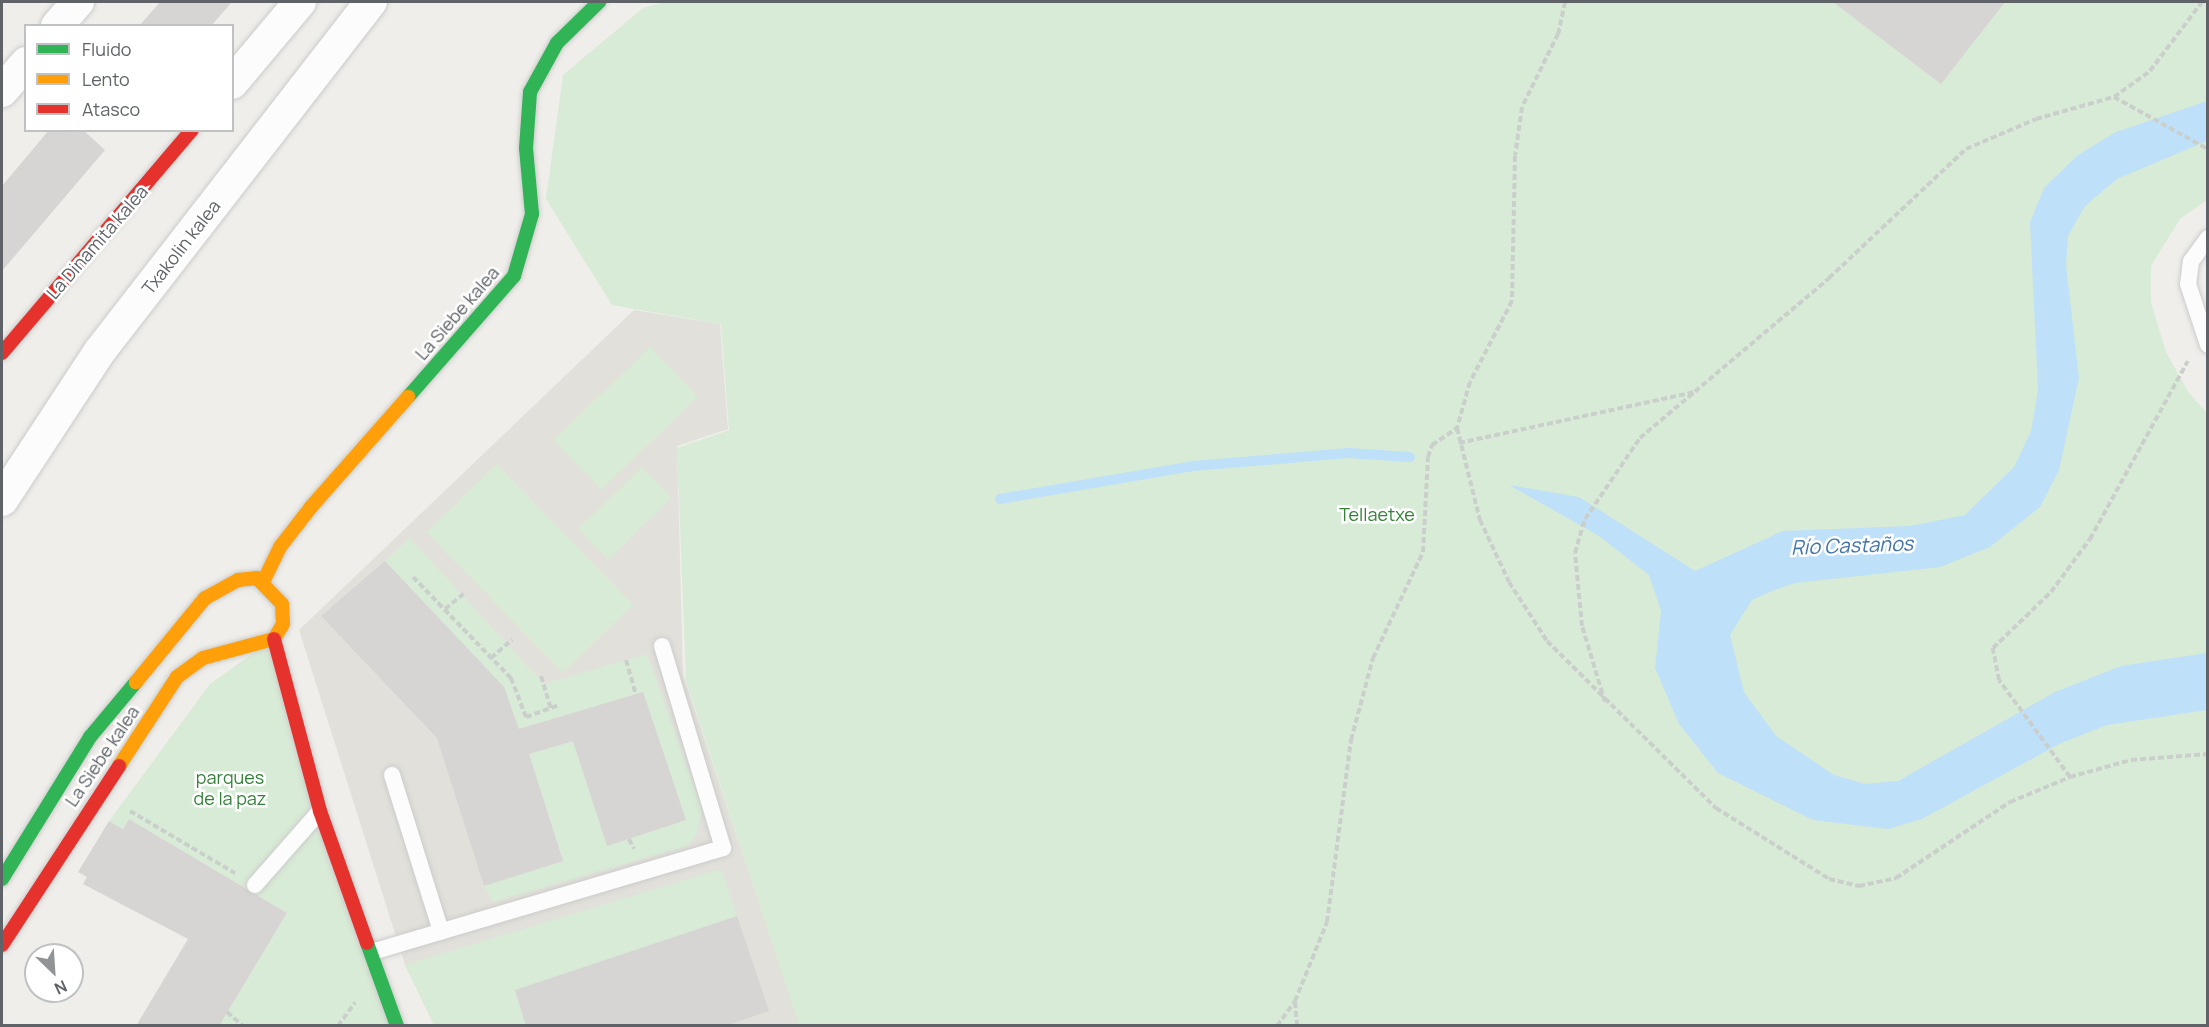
<!DOCTYPE html>
<meta charset="utf-8">
<style>
body{margin:0}
#map{position:relative;width:2209px;height:1027px;overflow:hidden;background:#efeeea;font-family:Manrope,sans-serif}
div>[style]{position:absolute}
[style*='--x']{left:calc(var(--x)*1px);top:calc(var(--y)*1px);width:calc(var(--w)*1px);rotate:calc(var(--a)*1deg)}
.education>*{inset:0;background:#e2e0da}
.green>*{inset:0;background:#d8ebd6;transform-origin:0 0}
.water>*{inset:0;background:#bfe0f9}
.stream>*{height:10px;margin:-5px;padding:0 5px;transform-origin:5px;border-radius:5px;background:#bfe0f9}
.building>*{inset:0;background:#d6d5d3}
.path>*{height:4px;margin-top:-2px;transform-origin:0;background:repeating-linear-gradient(90deg,#cacfcc 0 6px,transparent 0 9px)}
.roads{filter:drop-shadow(0 0 2px #cbcccc) drop-shadow(0 0 2px #cbcccc)}
.lane>*{height:16px;margin:-8px;padding:0 8px;transform-origin:8px;border-radius:8px;background:#fdfcfc}
.street>*{height:32px;margin:-16px;padding:0 16px;transform-origin:16px;border-radius:16px;background:#fdfcfc}
.fast>*{height:14px;margin:-7px;padding:0 7px;transform-origin:7px;border-radius:7px;background:#30b455}
.slow>*{height:14px;margin:-7px;padding:0 7px;transform-origin:7px;border-radius:7px;background:#ff9f0a}
.jam>*{height:14px;margin:-7px;padding:0 7px;transform-origin:7px;border-radius:7px;background:#e5322d}
span{translate:-50% -50%;white-space:nowrap;text-align:center;line-height:1.15;-webkit-text-stroke:5px #fff;paint-order:stroke}
.street-label{font-size:18px;color:#5f6368}
.park-label{font-size:18px;color:#348238}
.water-label{font-size:20px;color:#4174aa;font-style:italic}
.frame{position:absolute;inset:0;border:3px solid #5f6368;pointer-events:none}
.legend{position:absolute;left:24px;top:24px;width:210px;height:108px;box-sizing:border-box;background:#fff;border:2px solid #bfc1c3;margin:0;padding:8px 10px;list-style:none;font-size:18px;color:#5f6368}
.legend li{display:flex;align-items:center;gap:12px;height:30px}
.legend b{width:30px;border:2px solid #bfc1c3}
.north{position:absolute;left:24px;top:943px;width:60px;height:60px;box-sizing:border-box;background:#fff;border:2px solid #bfc1c3;border-radius:50%;rotate:155deg;font-size:16px;font-weight:700;line-height:24px;text-align:center;color:#5f6368}
.north::after{content:'';display:block;margin:auto;width:21px;height:27px;background:#919496;clip-path:polygon(50% 0,100% 100%,50% 72%,0 100%)}
</style>
<div id="map">
<div class="education">
<div style="clip-path:polygon(634px 310px,720px 324px,728px 429px,677px 446px,683px 674px,800px 1025px,434px 1025px,405px 965px,299px 630px)"></div>
</div>
<div class="green">
<div style="clip-path:polygon(665px 2px,2207px 2px,2207px 200px,2180px 219px,2151px 266px,2151px 302px,2166px 352px,2188px 392px,2207px 413px,2207px 1025px,799px 1025px,686px 680px,677px 448px,729px 430px,721px 324px,612px 305px,546px 199px,563px 75px,643px 8px)"></div>
<div style="left:650px;top:347px;width:69px;height:134px;rotate:46deg"></div>
<div style="left:497px;top:464px;width:196px;height:98px;rotate:46deg"></div>
<div style="left:642px;top:467px;width:43px;height:89px;rotate:46deg"></div>
<div style="clip-path:polygon(410px 538px,544px 684px,647px 654px,702px 809px,697px 833px,687px 846px,493px 902px,484px 886px,563px 861px,529px 754px,573px 741px,607px 846px,686px 820px,643px 692px,519px 729px,385px 561px)"></div>
<div style="clip-path:polygon(270px 641px,393px 1025px,219px 1025px,287px 913px,129px 819px,123px 829px,109px 821px,210px 684px)"></div>
<div style="clip-path:polygon(721px 869px,737px 916px,515px 990px,526px 1025px,434px 1025px,405px 965px)"></div>
</div>
<div class="water">
<div style="clip-path:polygon(2207px 101px,2207px 141px,2117px 179px,2085px 206px,2068px 236px,2066px 265px,2079px 378px,2059px 470px,2040px 507px,1990px 547px,1940px 567px,1795px 583px,1772px 591px,1752px 600px,1730px 635px,1744px 692px,1776px 736px,1834px 775px,1865px 784px,1898px 781px,2055px 692px,2121px 666px,2207px 653px,2207px 710px,2107px 725px,2059px 744px,1922px 819px,1888px 829px,1813px 820px,1718px 773px,1679px 724px,1655px 668px,1661px 611px,1649px 575px,1599px 536px,1509px 485px,1579px 497px,1695px 571px,1783px 531px,1910px 526px,1965px 515px,2014px 467px,2031px 431px,2038px 390px,2030px 222px,2044px 188px,2078px 155px,2116px 132px)"></div>
</div>
<div class="stream">
<div style="--x:1000;--y:499;--w:197;--a:-9.7"></div>
<div style="--x:1194;--y:466;--w:155;--a:-4.8"></div>
<div style="--x:1348;--y:453;--w:62;--a:3.7"></div>
</div>
<div class="building">
<div style="clip-path:polygon(160px 2px,232px 2px,211px 26px,139px 26px)"></div>
<div style="clip-path:polygon(1833px 2px,2005px 2px,1941px 84px)"></div>
<div style="clip-path:polygon(49px 130px,83px 130px,105px 150px,2px 271px,2px 186px)"></div>
<div style="clip-path:polygon(385px 561px,504px 687px,519px 729px,643px 692px,686px 820px,607px 846px,573px 741px,529px 754px,563px 861px,484px 886px,437px 738px,321px 616px)"></div>
<div style="clip-path:polygon(129px 819px,287px 913px,219px 1026px,136px 1026px,188px 939px,83px 884px,87px 877px,78px 872px,109px 821px,123px 829px)"></div>
<div style="clip-path:polygon(737px 916px,769px 1011px,725px 1026px,526px 1026px,515px 990px)"></div>
</div>
<div class="path">
<div style="--x:1565;--y:2;--w:33;--a:102"></div>
<div style="--x:1558;--y:34;--w:81;--a:116.3"></div>
<div style="--x:1522;--y:107;--w:49;--a:98.1"></div>
<div style="--x:1515;--y:156;--w:145;--a:91.2"></div>
<div style="--x:1512;--y:301;--w:91;--a:117.4"></div>
<div style="--x:1470;--y:382;--w:48;--a:105.8"></div>
<div style="--x:1457;--y:428;--w:95;--a:76"></div>
<div style="--x:1480;--y:520;--w:68;--a:64.9"></div>
<div style="--x:1509;--y:582;--w:70;--a:57.2"></div>
<div style="--x:1547;--y:641;--w:238;--a:44.7"></div>
<div style="--x:1716;--y:808;--w:133;--a:32.1"></div>
<div style="--x:1829;--y:879;--w:31;--a:13"></div>
<div style="--x:1859;--y:886;--w:38;--a:-12"></div>
<div style="--x:1896;--y:878;--w:137;--a:-33.7"></div>
<div style="--x:2010;--y:802;--w:65;--a:-22.6"></div>
<div style="--x:2070;--y:777;--w:63;--a:-15.6"></div>
<div style="--x:2131;--y:760;--w:77;--a:-4.5"></div>
<div style="--x:2114;--y:97;--w:107;--a:29"></div>
<div style="--x:1459;--y:443;--w:240;--a:-12.2"></div>
<div style="--x:413;--y:577;--w:141;--a:45.9"></div>
<div style="--x:511;--y:678;--w:42;--a:69"></div>
<div style="--x:526;--y:717;--w:35;--a:-20"></div>
<div style="--x:445;--y:609;--w:27;--a:-39"></div>
<div style="--x:491;--y:658;--w:28;--a:-41"></div>
<div style="--x:626;--y:660;--w:35;--a:74"></div>
<div style="--x:541;--y:676;--w:34;--a:73"></div>
<div style="--x:1605;--y:702;--w:79;--a:-106.8"></div>
<div style="--x:1582;--y:626;--w:73;--a:-95.5"></div>
<div style="--x:1575;--y:553;--w:35;--a:-74"></div>
<div style="--x:1585;--y:519;--w:98;--a:-55.8"></div>
<div style="--x:1640;--y:438;--w:248;--a:-40.2"></div>
<div style="--x:1829;--y:278;--w:188;--a:-43.3"></div>
<div style="--x:1966;--y:149;--w:76;--a:-23.2"></div>
<div style="--x:2036;--y:119;--w:81;--a:-15.8"></div>
<div style="--x:2114;--y:97;--w:44;--a:-35.8"></div>
<div style="--x:2150;--y:71;--w:86;--a:-53"></div>
<div style="--x:2070;--y:777;--w:120;--a:-126.2"></div>
<div style="--x:1999;--y:680;--w:33;--a:-101"></div>
<div style="--x:1993;--y:648;--w:81;--a:-44"></div>
<div style="--x:2051;--y:592;--w:66;--a:-53.7"></div>
<div style="--x:2090;--y:539;--w:203;--a:-61.2"></div>
<div style="--x:130;--y:811;--w:122;--a:30.6"></div>
<div style="--x:629;--y:839;--w:11;--a:63"></div>
<div style="--x:1295;--y:1002;--w:24;--a:85"></div>
<div style="--x:227;--y:1012;--w:21;--a:41"></div>
<div style="--x:338;--y:1026;--w:29;--a:-54"></div>
<div style="--x:1277;--y:1026;--w:31;--a:-54"></div>
<div style="--x:1295;--y:1001;--w:85;--a:-67.9"></div>
<div style="--x:1327;--y:922;--w:184;--a:-82.5"></div>
<div style="--x:1351;--y:740;--w:85;--a:-75"></div>
<div style="--x:1373;--y:658;--w:117;--a:-64.7"></div>
<div style="--x:1423;--y:552;--w:95;--a:-87"></div>
<div style="--x:1428;--y:457;--w:13;--a:-72"></div>
<div style="--x:1432;--y:445;--w:30;--a:-34"></div>
</div>
<div class="roads">
<div class="lane">
<div style="--x:2208;--y:238;--w:29;--a:126"></div>
<div style="--x:2191;--y:261;--w:23;--a:97"></div>
<div style="--x:2188;--y:284;--w:64;--a:71.8"></div>
<div style="--x:392;--y:775;--w:164;--a:72.6"></div>
<div style="--x:255;--y:885;--w:98;--a:-48.7"></div>
<div style="--x:372;--y:952;--w:366;--a:-16.5"></div>
<div style="--x:723;--y:848;--w:211;--a:-106.8"></div>
</div>
<div class="street">
<div style="--x:57;--y:26;--w:32;--a:-49"></div>
<div style="--x:232;--y:83;--w:106;--a:-50"></div>
<div style="--x:2;--y:91;--w:37;--a:-49"></div>
<div style="--x:2;--y:500;--w:178;--a:-56.7"></div>
<div style="--x:100;--y:351;--w:442;--a:-52.2"></div>
</div>
<div class="fast">
<div style="--x:408;--y:397;--w:161;--a:-48.8"></div>
<div style="--x:514;--y:276;--w:65;--a:-73.8"></div>
<div style="--x:532;--y:214;--w:66;--a:-95.2"></div>
<div style="--x:526;--y:148;--w:56;--a:-85.9"></div>
<div style="--x:530;--y:92;--w:56;--a:-61.1"></div>
<div style="--x:557;--y:43;--w:59;--a:-44.3"></div>
<div style="--x:2;--y:879;--w:167;--a:-58.2"></div>
<div style="--x:90;--y:737;--w:72;--a:-50.1"></div>
<div style="--x:367;--y:943;--w:88;--a:70.1"></div>
</div>
<div class="slow">
<div style="--x:263;--y:582;--w:39;--a:-64"></div>
<div style="--x:280;--y:547;--w:51;--a:-52.2"></div>
<div style="--x:311;--y:507;--w:147;--a:-48.6"></div>
<div style="--x:119;--y:766;--w:106;--a:-56.9"></div>
<div style="--x:177;--y:677;--w:32;--a:-36"></div>
<div style="--x:203;--y:658;--w:73;--a:-15"></div>
<div style="--x:274;--y:639;--w:17;--a:-59"></div>
<div style="--x:283;--y:624;--w:20;--a:-93"></div>
<div style="--x:282;--y:604;--w:36;--a:-134"></div>
<div style="--x:257;--y:578;--w:19;--a:174"></div>
<div style="--x:238;--y:580;--w:38;--a:151"></div>
<div style="--x:205;--y:598;--w:109;--a:129.4"></div>
</div>
<div class="jam">
<div style="--x:2;--y:353;--w:293;--a:-49.6"></div>
<div style="--x:274;--y:639;--w:178;--a:75"></div>
<div style="--x:320;--y:811;--w:140;--a:70.4"></div>
<div style="--x:2;--y:945;--w:214;--a:-56.8"></div>
</div>
</div>
<div class="street-label">
<span style="left:97px;top:242px;rotate:-49deg">La Dinamita kalea</span>
<span style="left:181px;top:247px;rotate:-52deg">Txakolin kalea</span>
<span style="left:457px;top:313px;rotate:-49deg">La Siebe kalea</span>
<span style="left:102px;top:756px;rotate:-56deg">La Siebe kalea</span>
</div>
<div class="park-label">
<span style="left:1377px;top:514px">Tellaetxe</span>
<span style="left:230px;top:788px">parques<br>de la paz</span>
</div>
<div class="water-label">
<span style="left:1852px;top:545px;rotate:-2deg">Río Castaños</span>
</div>
<div class="frame"></div>
<ul class="legend">
<li><b style="height:8px;background:#30b455"></b>Fluido</li>
<li><b style="height:8px;background:#ff9f0a"></b>Lento</li>
<li><b style="height:8px;background:#e5322d"></b>Atasco</li>
</ul>
<div class="north">N</div>
</div>
